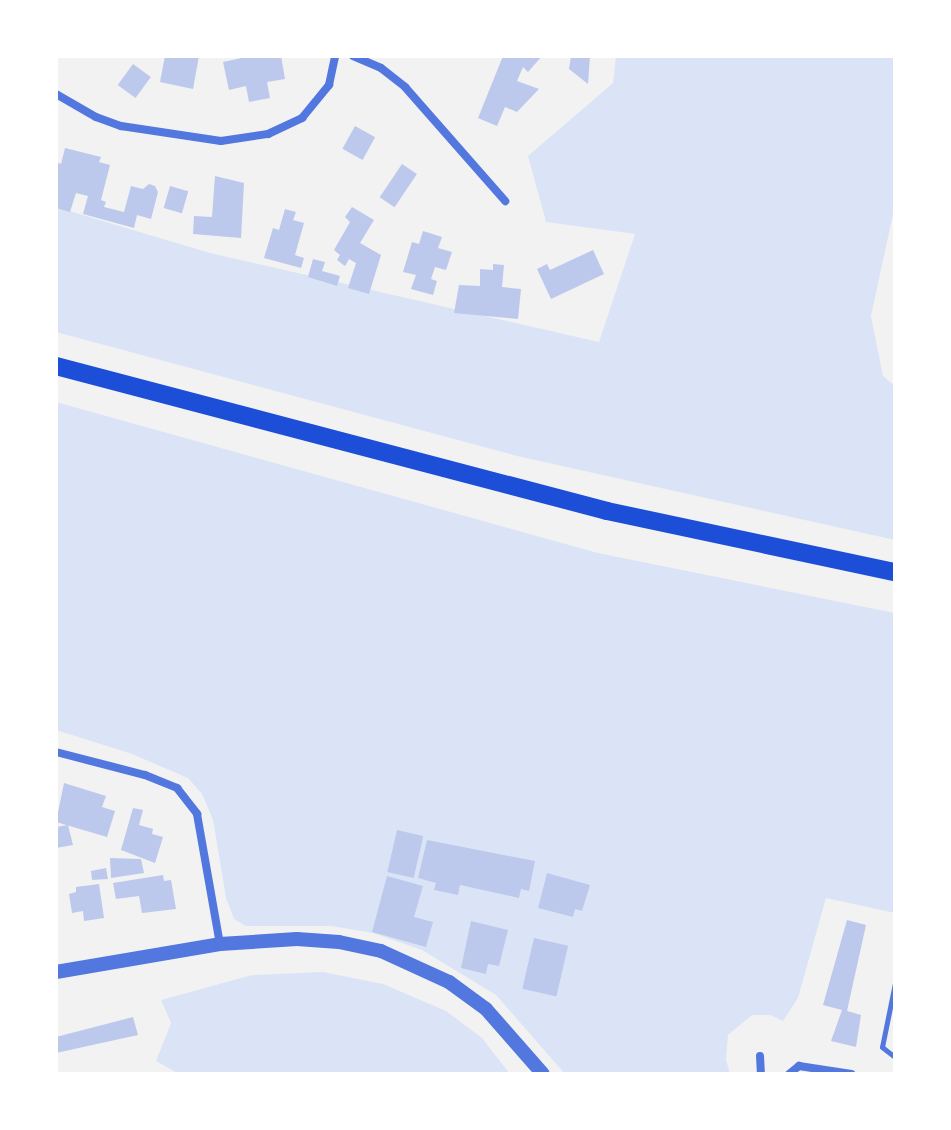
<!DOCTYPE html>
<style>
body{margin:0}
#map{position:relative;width:951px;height:1130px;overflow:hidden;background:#f2f2f2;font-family:"Source Sans 3",sans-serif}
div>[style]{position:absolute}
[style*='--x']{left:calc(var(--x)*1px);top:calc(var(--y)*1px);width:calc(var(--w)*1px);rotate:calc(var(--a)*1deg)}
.green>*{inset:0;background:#dbe4f7}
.building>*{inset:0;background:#bdc9ec;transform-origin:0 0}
.service>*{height:5px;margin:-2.5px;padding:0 2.5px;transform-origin:2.5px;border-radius:2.5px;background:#5277de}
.minor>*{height:8px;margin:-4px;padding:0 4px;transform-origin:4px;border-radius:4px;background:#5277de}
.tertiary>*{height:14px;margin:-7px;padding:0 7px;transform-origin:7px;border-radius:7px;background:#5277de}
.trunk>*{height:18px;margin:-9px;padding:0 9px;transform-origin:9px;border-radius:9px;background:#1d4ed8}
span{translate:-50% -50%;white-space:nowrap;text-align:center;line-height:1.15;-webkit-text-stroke:8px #fff;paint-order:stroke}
.frame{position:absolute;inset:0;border:58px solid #fff;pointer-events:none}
</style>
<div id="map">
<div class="green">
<div style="clip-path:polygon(616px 56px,895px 56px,895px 205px,871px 316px,883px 376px,895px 386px,895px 540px,517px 456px,56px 332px,56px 207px,210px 253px,599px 342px,635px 234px,546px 222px,528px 156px,613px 83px)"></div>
<div style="clip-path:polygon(56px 402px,598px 553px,895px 613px,895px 913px,826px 898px,798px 998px,783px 1021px,770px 1015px,752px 1015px,728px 1035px,726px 1060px,730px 1074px,565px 1074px,496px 995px,422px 950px,373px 933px,331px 926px,246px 926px,234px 919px,226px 898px,213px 820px,202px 794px,188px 778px,132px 754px,56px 730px)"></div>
<div style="clip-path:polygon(323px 972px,383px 984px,446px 1011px,482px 1038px,510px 1074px,179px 1074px,156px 1061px,171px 1023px,161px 1000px,252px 975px)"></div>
</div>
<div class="building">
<div style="clip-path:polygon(165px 56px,199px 56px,193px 89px,160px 82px)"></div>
<div style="clip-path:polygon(251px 56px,281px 56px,285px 79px,267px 82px,270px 98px,249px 102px,246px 86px,229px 90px,223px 62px)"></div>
<div style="clip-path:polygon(503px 56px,542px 56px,528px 72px,523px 67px,517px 81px,539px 89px,517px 112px,505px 107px,497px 126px,478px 118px)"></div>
<div style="clip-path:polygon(571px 56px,590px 56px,588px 84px,569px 69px)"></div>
<div style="left:133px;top:64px;width:22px;height:26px;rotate:36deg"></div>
<div style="left:355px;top:126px;width:23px;height:26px;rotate:29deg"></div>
<div style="clip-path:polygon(65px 148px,101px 157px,99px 162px,110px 165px,101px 200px,106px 202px,104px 207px,124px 212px,131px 186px,143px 189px,149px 184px,155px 186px,158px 192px,151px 219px,137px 215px,134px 228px,83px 214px,88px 196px,76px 193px,70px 212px,56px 208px,56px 162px,61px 164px)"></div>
<div style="left:402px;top:164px;width:18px;height:40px;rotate:34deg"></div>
<div style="clip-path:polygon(215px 176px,244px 183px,241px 238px,193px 234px,194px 216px,212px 217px)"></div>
<div style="left:170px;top:186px;width:19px;height:23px;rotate:16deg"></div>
<div style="clip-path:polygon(352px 207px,374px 220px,360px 243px,381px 255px,369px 294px,348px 288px,356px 263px,349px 259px,345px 266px,337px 260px,340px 255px,334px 250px,350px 222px,345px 217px)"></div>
<div style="clip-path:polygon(285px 209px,296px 212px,293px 220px,304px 223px,295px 255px,304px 258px,301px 268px,264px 258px,273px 228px,279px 230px)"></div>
<div style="clip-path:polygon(423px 231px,442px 237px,438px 248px,452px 252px,446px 270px,435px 267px,431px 279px,437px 281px,433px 295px,411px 289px,416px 275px,403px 272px,412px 242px,419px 244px)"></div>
<div style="clip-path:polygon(593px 250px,604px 274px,551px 299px,537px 269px,547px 264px,550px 270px)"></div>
<div style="clip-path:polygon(313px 259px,325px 262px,322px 271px,340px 276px,337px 286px,308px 277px)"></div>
<div style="clip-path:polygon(493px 264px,504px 265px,502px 287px,521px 289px,518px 319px,454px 313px,459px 285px,480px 286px,480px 269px,493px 270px)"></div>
<div style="clip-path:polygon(64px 783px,106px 796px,102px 807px,115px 811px,107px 837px,56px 822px)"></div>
<div style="clip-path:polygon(133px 808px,143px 810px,139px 825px,153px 829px,152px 834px,163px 837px,155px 863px,121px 850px)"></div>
<div style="clip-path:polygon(68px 825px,73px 845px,56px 848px,56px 827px)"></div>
<div style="left:397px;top:830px;width:27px;height:43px;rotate:13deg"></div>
<div style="clip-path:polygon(427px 840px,535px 861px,529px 891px,521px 889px,519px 898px,460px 885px,458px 895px,434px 890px,436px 883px,418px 878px)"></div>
<div style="clip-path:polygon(110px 858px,141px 859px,144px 873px,111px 878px)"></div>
<div style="clip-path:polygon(106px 868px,108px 879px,92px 880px,91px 871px)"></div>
<div style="clip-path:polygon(547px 873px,590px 885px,582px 911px,575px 909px,573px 917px,538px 908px)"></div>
<div style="clip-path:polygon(163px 875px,164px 881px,171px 880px,176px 909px,142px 913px,139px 896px,116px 899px,113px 883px)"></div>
<div style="clip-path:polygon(387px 876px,423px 886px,414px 917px,433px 922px,426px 947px,372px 932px)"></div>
<div style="clip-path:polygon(99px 884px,104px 918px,84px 921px,83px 911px,72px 913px,69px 894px,76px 892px,76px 887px)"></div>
<div style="clip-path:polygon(847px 920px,866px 925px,847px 1011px,861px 1015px,856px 1047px,831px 1041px,842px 1010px,823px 1005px)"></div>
<div style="clip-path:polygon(471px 921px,508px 930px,499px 966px,488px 964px,486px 974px,461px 968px)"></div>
<div style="left:534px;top:938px;width:35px;height:52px;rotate:13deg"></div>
<div style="clip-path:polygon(133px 1017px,138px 1035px,56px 1053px,56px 1037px)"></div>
</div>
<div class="service">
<div style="--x:895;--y:286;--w:19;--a:90"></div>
<div style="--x:895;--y:983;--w:65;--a:101.5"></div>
<div style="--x:882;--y:1047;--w:16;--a:38"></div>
</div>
<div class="minor">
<div style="--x:353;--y:56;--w:30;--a:23"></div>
<div style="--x:381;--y:68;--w:31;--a:38"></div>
<div style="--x:405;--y:87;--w:152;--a:48.7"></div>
<div style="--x:56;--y:94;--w:46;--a:29.9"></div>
<div style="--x:96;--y:117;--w:27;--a:20"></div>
<div style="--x:121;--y:126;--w:101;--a:8.5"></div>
<div style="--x:221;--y:141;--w:48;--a:-8.5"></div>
<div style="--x:268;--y:134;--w:38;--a:-25"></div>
<div style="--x:302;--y:118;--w:43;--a:-50.7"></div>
<div style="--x:329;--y:85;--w:30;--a:-78"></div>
<div style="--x:56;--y:752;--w:92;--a:14.5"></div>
<div style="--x:145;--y:775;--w:35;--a:22"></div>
<div style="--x:177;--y:788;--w:33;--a:52"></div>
<div style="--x:197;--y:814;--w:132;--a:80"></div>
<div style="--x:760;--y:1056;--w:18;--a:87"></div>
<div style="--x:789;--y:1074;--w:13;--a:-39"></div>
<div style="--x:799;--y:1066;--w:53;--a:8.7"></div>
</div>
<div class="tertiary">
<div style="--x:56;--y:972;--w:166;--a:-9.7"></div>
<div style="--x:220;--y:944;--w:77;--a:-3.7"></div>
<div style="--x:297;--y:939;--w:42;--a:4.1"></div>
<div style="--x:339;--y:942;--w:43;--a:12.1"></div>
<div style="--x:381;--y:951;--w:75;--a:24.5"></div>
<div style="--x:449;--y:982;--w:46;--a:36.1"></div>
<div style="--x:486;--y:1009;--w:86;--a:48.8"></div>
</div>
<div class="trunk">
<div style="--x:56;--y:366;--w:570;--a:14.74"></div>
<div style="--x:607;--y:511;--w:294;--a:12"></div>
</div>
<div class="frame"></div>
</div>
